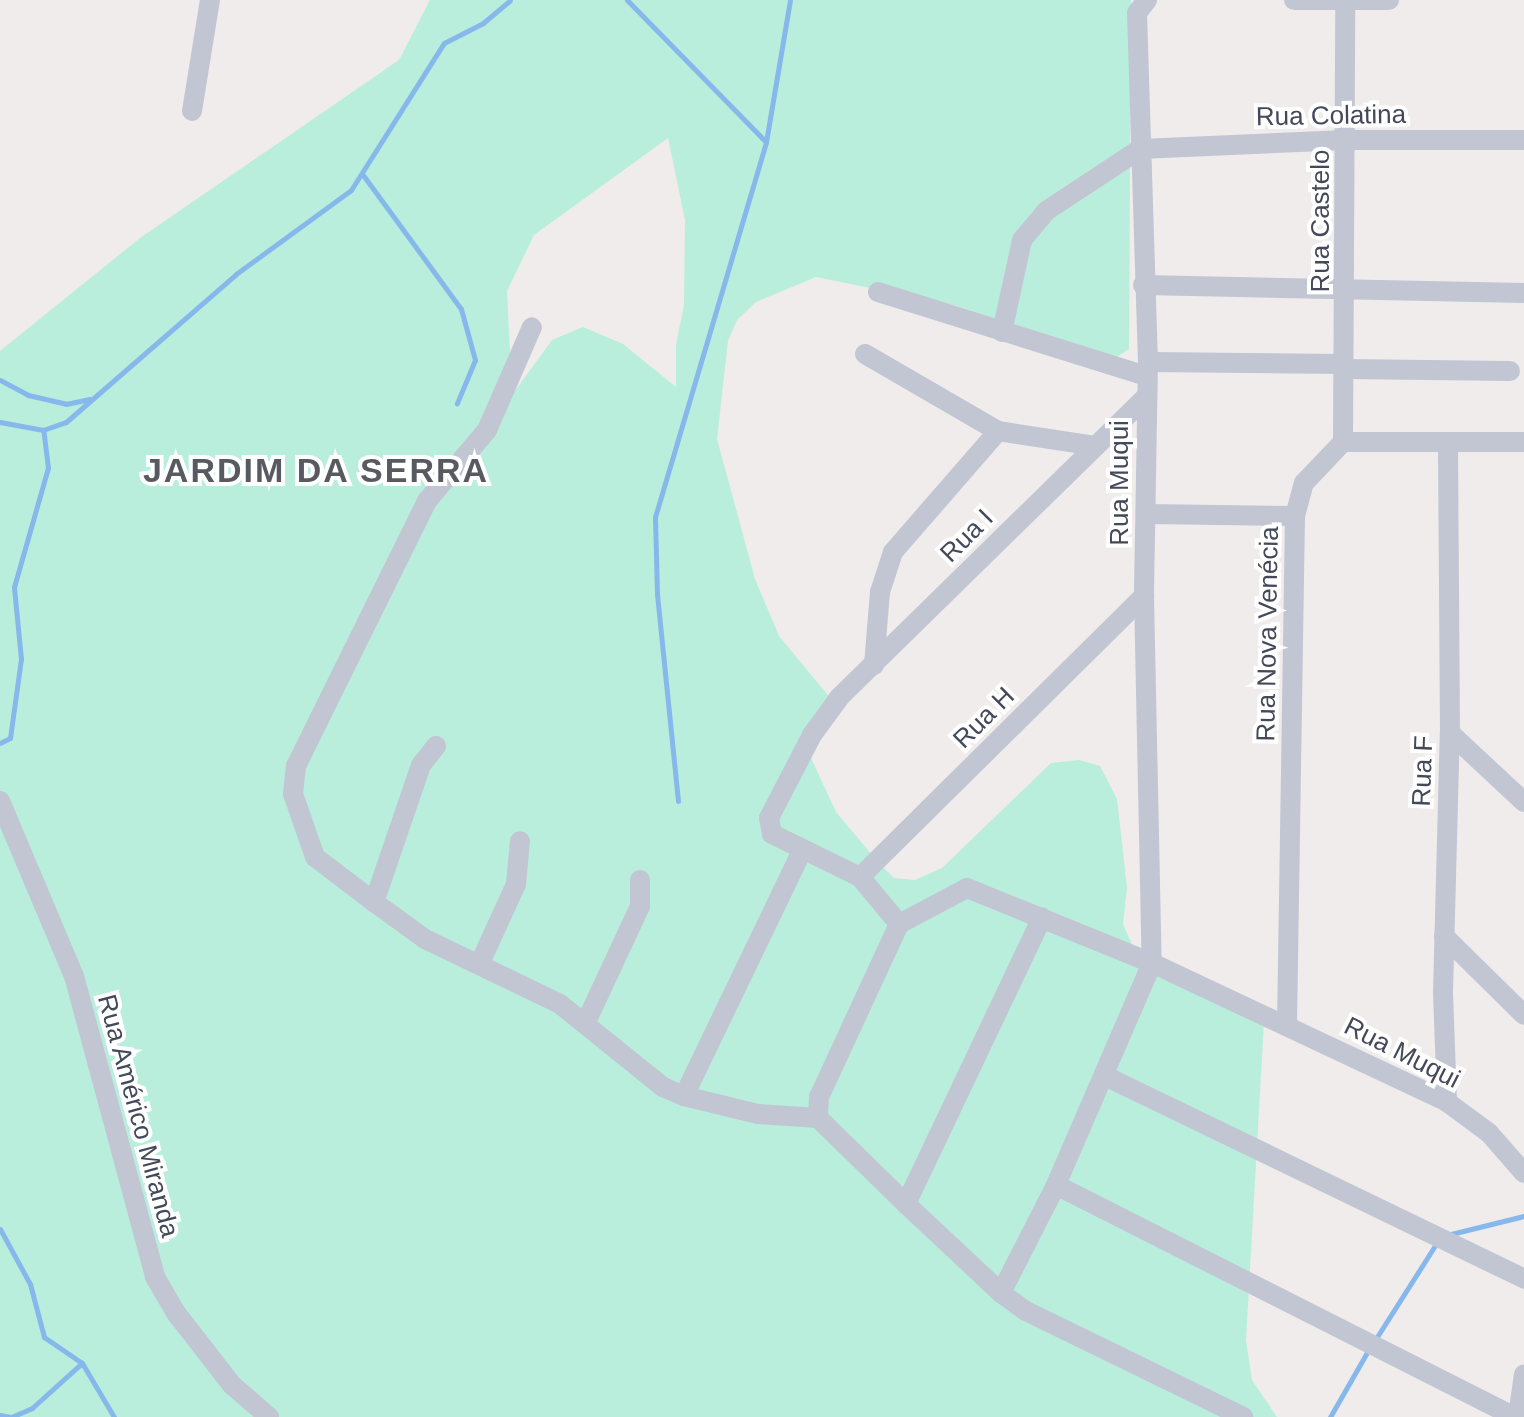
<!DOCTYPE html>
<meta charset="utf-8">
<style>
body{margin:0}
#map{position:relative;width:1524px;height:1417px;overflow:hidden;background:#efeceb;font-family:Arial,sans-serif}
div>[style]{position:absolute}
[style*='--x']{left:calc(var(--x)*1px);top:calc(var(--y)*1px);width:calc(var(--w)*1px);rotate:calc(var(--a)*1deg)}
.green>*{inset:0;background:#b9eedc}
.stream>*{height:5px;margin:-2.5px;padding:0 2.5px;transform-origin:2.5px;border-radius:2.5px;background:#86b8eb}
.minor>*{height:20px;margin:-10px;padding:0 10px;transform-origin:10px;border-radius:10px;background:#c2c6d3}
span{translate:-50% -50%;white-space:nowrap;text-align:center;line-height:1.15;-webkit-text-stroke:8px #fff;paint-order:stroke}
.street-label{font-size:26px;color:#444959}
.district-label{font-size:34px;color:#585a61;font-weight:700;letter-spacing:2px}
</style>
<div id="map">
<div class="green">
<div style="clip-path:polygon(evenodd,430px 0,1131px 0,1129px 349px,1115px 358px,954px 305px,816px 277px,756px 302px,737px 320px,728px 341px,717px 439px,755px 579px,779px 636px,831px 699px,811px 758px,836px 812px,878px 862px,894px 878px,915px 880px,942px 868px,1051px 763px,1079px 760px,1100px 766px,1117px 799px,1127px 888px,1123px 924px,1135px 951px,1264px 1022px,1246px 1340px,1252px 1380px,1277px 1417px,0 1417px,0 351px,140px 238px,399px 60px,430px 0,668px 138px,685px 220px,684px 305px,676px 345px,676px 387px,623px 344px,583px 327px,552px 340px,512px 395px,507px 291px,534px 235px,668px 138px)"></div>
</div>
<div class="stream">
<div style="--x:627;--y:0;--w:197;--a:45.6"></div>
<div style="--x:363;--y:175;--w:166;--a:53.8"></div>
<div style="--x:461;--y:309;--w:53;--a:74.6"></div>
<div style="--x:475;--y:360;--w:47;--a:112.7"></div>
<div style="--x:0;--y:380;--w:32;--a:28"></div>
<div style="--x:28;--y:395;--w:39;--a:13"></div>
<div style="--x:66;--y:404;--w:24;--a:-12"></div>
<div style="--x:0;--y:422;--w:44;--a:10.5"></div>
<div style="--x:43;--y:430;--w:24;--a:-19"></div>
<div style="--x:66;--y:422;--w:225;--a:-41"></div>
<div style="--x:236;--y:274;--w:142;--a:-36.1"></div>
<div style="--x:351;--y:190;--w:174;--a:-57.7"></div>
<div style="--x:444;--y:43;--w:44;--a:-27.1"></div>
<div style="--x:483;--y:23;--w:35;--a:-40"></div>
<div style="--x:0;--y:743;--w:11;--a:-27"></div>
<div style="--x:10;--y:738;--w:80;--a:-82.1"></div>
<div style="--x:21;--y:659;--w:72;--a:-95.6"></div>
<div style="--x:14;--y:587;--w:124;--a:-74.1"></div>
<div style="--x:48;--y:468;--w:38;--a:-97"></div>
<div style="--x:678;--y:801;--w:208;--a:-95.8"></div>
<div style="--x:657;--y:594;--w:77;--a:-91.5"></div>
<div style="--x:655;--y:517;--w:391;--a:-73.5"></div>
<div style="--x:766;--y:142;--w:144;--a:-80.4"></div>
<div style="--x:0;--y:1229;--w:63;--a:61.4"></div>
<div style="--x:30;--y:1284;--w:55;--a:75.2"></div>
<div style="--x:44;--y:1337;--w:46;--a:34.4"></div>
<div style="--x:82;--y:1363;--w:63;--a:59.3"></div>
<div style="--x:1447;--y:1235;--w:79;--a:-13.9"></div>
<div style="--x:1375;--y:1340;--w:114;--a:-57.6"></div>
<div style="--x:0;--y:1415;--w:11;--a:10"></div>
<div style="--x:11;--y:1417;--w:23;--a:-23"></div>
<div style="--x:32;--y:1408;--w:67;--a:-42"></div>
<div style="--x:1330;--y:1417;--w:78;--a:-60.2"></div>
</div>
<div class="minor">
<div style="--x:1147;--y:0;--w:16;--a:128"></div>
<div style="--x:1137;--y:13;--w:349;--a:88.2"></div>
<div style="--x:1148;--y:362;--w:234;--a:91"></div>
<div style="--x:1144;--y:596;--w:367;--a:88.8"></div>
<div style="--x:1152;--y:963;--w:242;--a:113.4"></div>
<div style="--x:1056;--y:1185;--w:121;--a:117"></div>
<div style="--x:1001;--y:1293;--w:29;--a:36"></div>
<div style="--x:1024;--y:1310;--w:244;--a:26"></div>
<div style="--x:1294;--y:0;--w:95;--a:0"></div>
<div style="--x:192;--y:111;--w:112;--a:-80.8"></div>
<div style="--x:1143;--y:285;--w:381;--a:1.2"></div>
<div style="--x:878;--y:292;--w:281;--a:17.4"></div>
<div style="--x:1002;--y:332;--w:94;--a:-77.7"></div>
<div style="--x:1022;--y:240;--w:38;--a:-50"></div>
<div style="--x:1046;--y:211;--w:113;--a:-33.4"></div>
<div style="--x:1140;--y:149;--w:207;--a:-2.5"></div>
<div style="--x:1347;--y:140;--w:177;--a:0"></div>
<div style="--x:865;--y:354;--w:154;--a:30.1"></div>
<div style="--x:998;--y:431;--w:98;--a:8.8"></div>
<div style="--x:1148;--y:362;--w:196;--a:0.6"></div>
<div style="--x:1344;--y:369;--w:166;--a:0.7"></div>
<div style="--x:1145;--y:398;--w:429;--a:135.6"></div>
<div style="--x:839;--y:698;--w:46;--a:126.1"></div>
<div style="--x:812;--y:735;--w:93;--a:117.4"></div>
<div style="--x:769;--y:818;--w:16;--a:79"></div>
<div style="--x:772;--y:834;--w:98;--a:26"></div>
<div style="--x:860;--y:877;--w:61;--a:50.3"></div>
<div style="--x:899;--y:924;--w:77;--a:-27.9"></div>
<div style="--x:967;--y:888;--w:200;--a:22.1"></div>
<div style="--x:1152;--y:963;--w:326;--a:25.2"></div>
<div style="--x:1447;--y:1102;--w:52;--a:36.4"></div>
<div style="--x:1489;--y:1133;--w:53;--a:48.8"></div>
<div style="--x:1343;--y:442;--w:441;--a:-89.7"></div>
<div style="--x:1148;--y:514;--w:147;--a:0.8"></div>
<div style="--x:874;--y:665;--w:73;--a:-85.3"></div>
<div style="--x:880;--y:592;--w:42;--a:-72"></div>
<div style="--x:893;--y:552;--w:160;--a:-49"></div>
<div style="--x:1450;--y:733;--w:101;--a:43"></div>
<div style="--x:436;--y:746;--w:24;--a:128"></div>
<div style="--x:421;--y:765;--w:145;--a:108.9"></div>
<div style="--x:374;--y:902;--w:63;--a:36"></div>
<div style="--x:425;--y:939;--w:150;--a:25.7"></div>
<div style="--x:560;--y:1004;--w:132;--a:38.9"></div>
<div style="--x:663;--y:1087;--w:23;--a:23"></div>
<div style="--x:684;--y:1096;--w:272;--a:-64.3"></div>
<div style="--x:0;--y:801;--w:190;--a:67.1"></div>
<div style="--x:74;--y:976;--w:312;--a:74.9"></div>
<div style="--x:155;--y:1277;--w:42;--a:59.7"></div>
<div style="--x:176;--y:1313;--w:91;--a:52.1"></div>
<div style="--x:232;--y:1385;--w:49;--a:40.9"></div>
<div style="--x:860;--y:877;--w:400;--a:-44.7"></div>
<div style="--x:374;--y:902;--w:74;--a:-142.7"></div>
<div style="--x:315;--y:857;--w:67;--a:-109.2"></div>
<div style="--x:293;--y:794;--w:28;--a:-84"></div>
<div style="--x:296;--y:766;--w:296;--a:-63.7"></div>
<div style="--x:427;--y:501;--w:93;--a:-49.8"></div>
<div style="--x:487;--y:430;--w:112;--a:-66.4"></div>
<div style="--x:899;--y:924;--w:191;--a:114.8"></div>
<div style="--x:819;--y:1097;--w:21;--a:93"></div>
<div style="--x:818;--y:1118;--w:123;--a:44.3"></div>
<div style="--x:906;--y:1204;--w:317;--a:-64.6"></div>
<div style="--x:1444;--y:936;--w:112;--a:44.6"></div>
<div style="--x:480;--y:963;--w:87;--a:-65.5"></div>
<div style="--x:516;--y:884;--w:43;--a:-84.7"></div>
<div style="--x:586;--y:1022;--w:128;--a:-65"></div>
<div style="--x:640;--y:906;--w:26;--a:-90"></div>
<div style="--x:1287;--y:1025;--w:509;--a:-89.1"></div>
<div style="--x:1295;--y:516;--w:34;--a:-75"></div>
<div style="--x:1304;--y:483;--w:57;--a:-46.4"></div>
<div style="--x:1343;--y:442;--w:181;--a:0"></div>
<div style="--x:1105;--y:1076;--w:466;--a:25.8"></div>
<div style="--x:684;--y:1096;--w:76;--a:13.7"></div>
<div style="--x:758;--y:1114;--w:60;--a:3.8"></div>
<div style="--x:1447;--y:1102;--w:110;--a:-92.1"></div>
<div style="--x:1443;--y:992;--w:259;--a:-88.5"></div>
<div style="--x:1450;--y:733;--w:291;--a:-90.4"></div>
<div style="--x:1056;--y:1185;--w:514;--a:26.81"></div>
<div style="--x:906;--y:1204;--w:130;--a:43.1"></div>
<div style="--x:1518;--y:1417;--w:43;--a:-82.1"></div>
</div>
<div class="street-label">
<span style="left:1331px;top:116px;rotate:-1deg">Rua Colatina</span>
<span style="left:1321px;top:221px;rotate:-90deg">Rua Castelo</span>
<span style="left:1120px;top:483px;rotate:-90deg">Rua Muqui</span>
<span style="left:967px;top:536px;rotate:-45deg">Rua I</span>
<span style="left:1268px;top:634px;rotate:-89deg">Rua Nova Venécia</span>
<span style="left:984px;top:718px;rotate:-45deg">Rua H</span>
<span style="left:1423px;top:771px;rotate:-88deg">Rua F</span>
<span style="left:1402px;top:1053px;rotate:27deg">Rua Muqui</span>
<span style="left:138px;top:1116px;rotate:75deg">Rua Américo Miranda</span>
</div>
<div class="district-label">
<span style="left:316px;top:471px">JARDIM DA SERRA</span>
</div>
</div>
